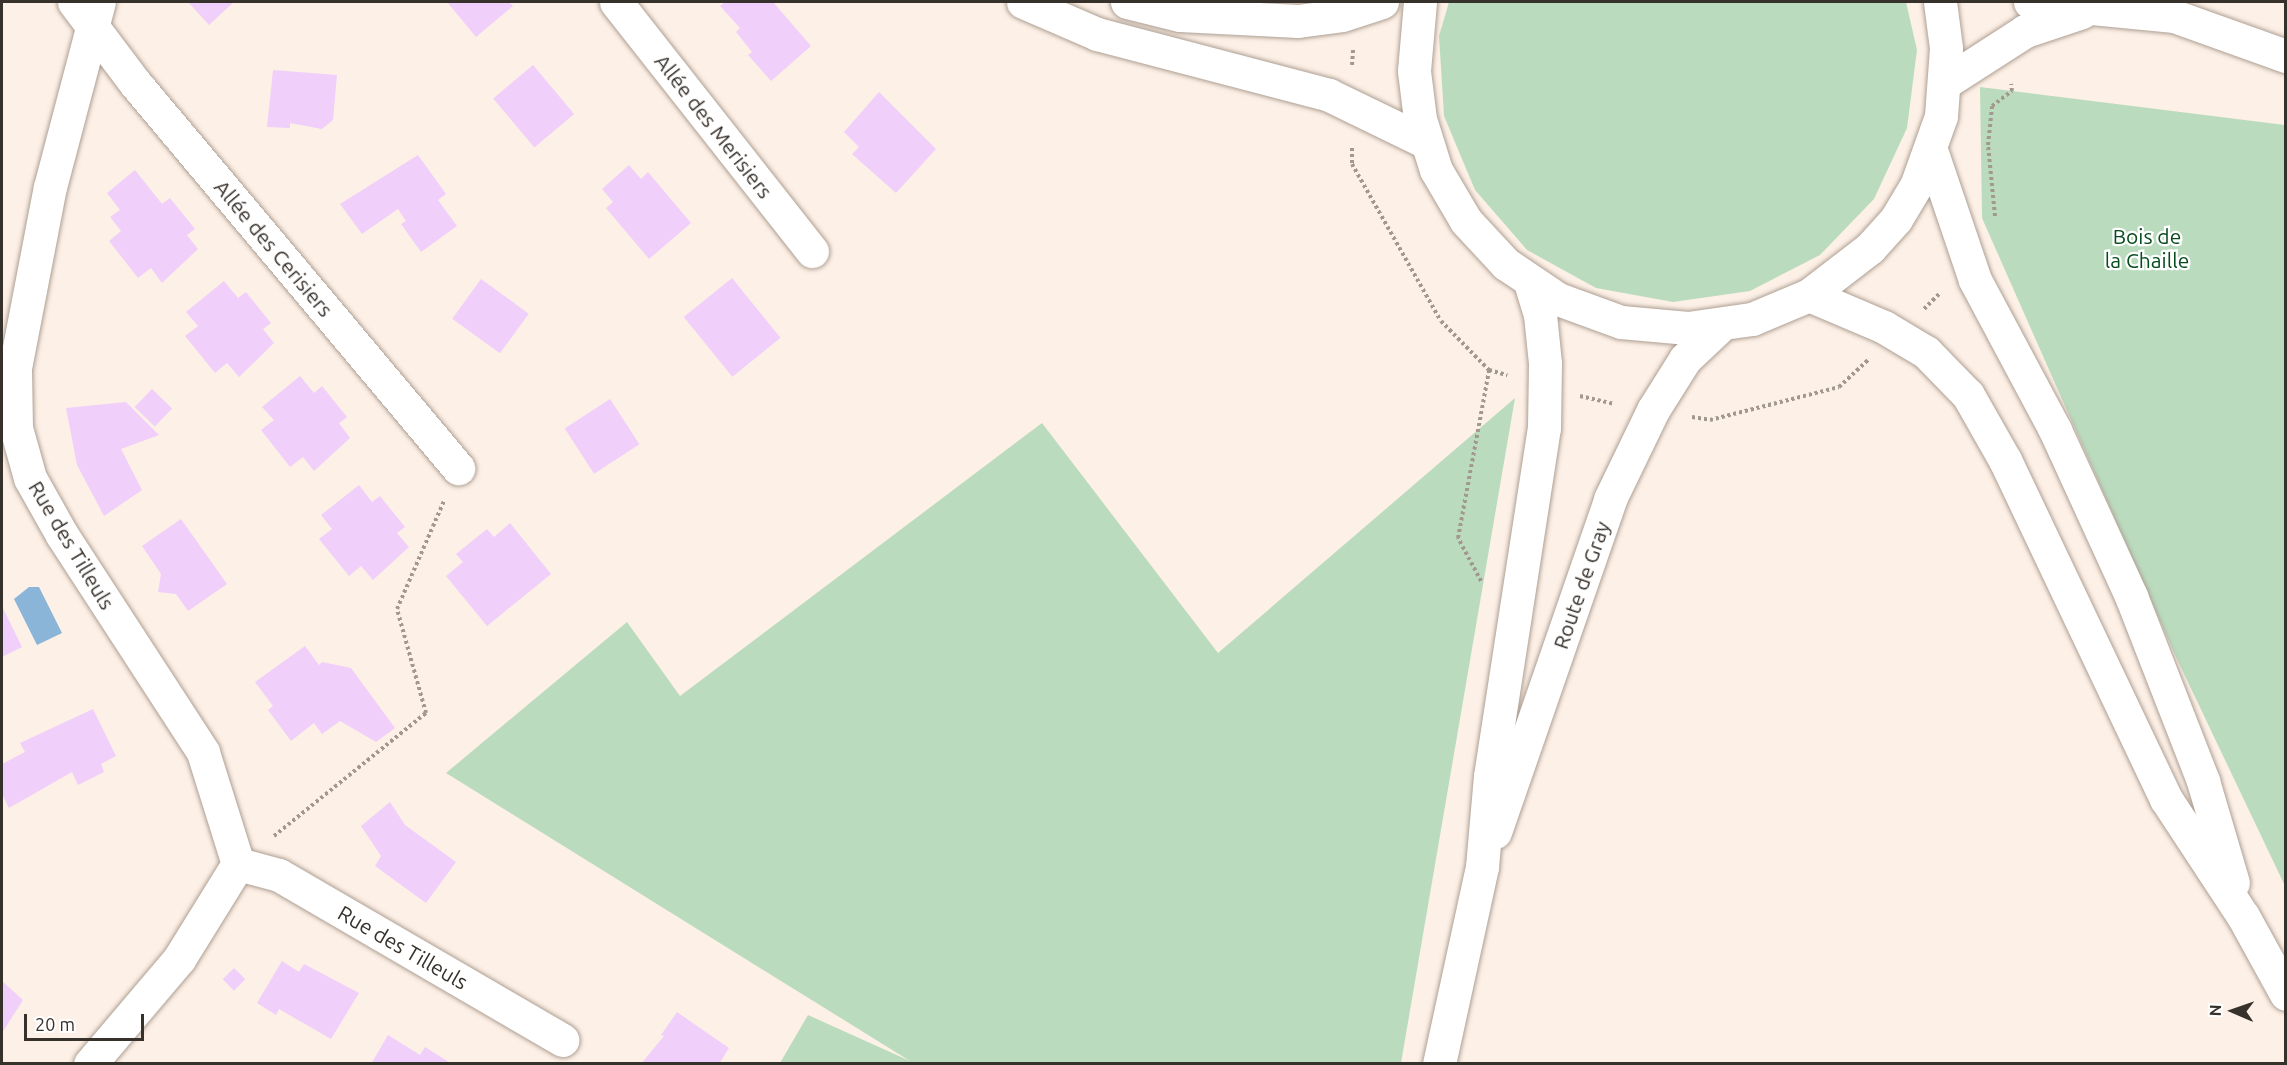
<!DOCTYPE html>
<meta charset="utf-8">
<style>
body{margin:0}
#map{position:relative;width:2287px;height:1065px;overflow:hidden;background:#fdf0e6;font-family:Ubuntu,sans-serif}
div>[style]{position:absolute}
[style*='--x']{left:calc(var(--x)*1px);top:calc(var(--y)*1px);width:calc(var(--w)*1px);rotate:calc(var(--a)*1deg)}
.green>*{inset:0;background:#bbdbbf}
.water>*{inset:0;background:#8ab4d8}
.building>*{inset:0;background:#f0cffb;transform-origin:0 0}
.path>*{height:4px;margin-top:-2px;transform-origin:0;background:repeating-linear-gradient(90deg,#a19890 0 3px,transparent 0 6px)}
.roads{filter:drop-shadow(0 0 2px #ae9f93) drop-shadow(0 0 2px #ae9f93)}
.minor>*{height:33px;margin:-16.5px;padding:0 16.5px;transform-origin:16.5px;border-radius:16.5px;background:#fff}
.major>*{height:33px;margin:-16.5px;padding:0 16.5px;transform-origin:16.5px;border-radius:16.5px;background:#fff}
span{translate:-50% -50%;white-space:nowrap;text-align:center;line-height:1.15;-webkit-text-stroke:4.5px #fff;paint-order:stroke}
.street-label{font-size:21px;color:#37312c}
.park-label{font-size:21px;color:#074b1d}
.frame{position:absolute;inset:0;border:3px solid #37312c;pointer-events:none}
.north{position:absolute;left:2203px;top:981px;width:60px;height:60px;-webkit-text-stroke:4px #fff;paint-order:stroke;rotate:272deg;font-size:16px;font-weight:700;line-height:24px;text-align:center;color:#37312c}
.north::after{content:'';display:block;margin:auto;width:21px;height:27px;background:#37312c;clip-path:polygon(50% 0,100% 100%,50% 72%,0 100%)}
.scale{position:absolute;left:24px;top:1014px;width:120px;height:27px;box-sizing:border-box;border:3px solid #37312c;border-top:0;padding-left:8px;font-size:18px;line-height:21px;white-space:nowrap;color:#37312c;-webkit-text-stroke:4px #fff;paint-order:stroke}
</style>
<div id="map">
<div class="green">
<div style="clip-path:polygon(1449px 2px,1906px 2px,1917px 50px,1907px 128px,1874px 199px,1820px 255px,1750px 291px,1673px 302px,1596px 288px,1527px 250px,1475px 190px,1444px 116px,1439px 36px)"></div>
<div style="clip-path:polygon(1980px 87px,2285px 125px,2285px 886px,2176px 657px,1982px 218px)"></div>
<div style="clip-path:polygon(1515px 398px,1401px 1063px,780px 1063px,808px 1015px,910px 1061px,446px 773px,627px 622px,680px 696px,1042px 423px,1218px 653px)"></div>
</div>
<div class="water">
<div style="clip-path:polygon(29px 587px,39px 587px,62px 633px,37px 645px,14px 599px)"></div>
</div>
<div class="building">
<div style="clip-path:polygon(188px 2px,234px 2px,209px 25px)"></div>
<div style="clip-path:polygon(447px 2px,509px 2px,513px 6px,476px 37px)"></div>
<div style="clip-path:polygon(725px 2px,773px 2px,811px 46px,771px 81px,748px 55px,752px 52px,736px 32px,740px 28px,720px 6px)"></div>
<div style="left:533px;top:65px;width:64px;height:52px;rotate:50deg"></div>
<div style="clip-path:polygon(273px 70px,337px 75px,333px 120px,322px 129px,290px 123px,290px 128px,267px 127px)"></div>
<div style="clip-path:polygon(879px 92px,936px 149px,896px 193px,852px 154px,859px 147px,844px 132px)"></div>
<div style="clip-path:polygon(418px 155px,446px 194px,438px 200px,457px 226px,421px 252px,401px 224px,406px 221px,398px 209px,362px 234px,340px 204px)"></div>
<div style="clip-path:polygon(629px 165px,641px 179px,648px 172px,691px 223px,649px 259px,606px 208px,613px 202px,602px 189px)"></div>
<div style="clip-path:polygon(135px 170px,162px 204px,170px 198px,195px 229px,187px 235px,198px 249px,162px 283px,151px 268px,138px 278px,109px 241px,121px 231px,110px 217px,120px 210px,107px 193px)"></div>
<div style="left:732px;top:278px;width:77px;height:62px;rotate:51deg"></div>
<div style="left:481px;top:279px;width:59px;height:49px;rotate:36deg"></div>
<div style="clip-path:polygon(224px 281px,238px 298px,246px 292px,271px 323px,263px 329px,274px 343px,239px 377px,227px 363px,215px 373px,185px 336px,198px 326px,186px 312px)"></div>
<div style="clip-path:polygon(300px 376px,314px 393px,322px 386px,347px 417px,339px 423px,350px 438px,314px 471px,303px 457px,290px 467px,261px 430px,274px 420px,262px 407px)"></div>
<div style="left:152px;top:389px;width:28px;height:25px;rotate:44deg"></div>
<div style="left:610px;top:399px;width:54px;height:54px;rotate:57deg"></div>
<div style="clip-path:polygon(126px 402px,159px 435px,121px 449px,142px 490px,104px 516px,77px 465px,66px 408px)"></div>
<div style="clip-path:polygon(359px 485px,372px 502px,380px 496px,405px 527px,397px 533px,409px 547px,373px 580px,361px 566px,349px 576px,319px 539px,332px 529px,321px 515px)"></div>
<div style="clip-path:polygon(181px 519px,227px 584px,188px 611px,176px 594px,158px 592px,161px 574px,142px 546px)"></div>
<div style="clip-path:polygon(510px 523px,551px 574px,487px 626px,446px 576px,463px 562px,456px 554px,487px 529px,494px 537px)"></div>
<div style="clip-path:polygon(2px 606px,22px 647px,2px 657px)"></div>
<div style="clip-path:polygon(305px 646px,319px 665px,322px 662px,351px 668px,395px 728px,376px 742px,340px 721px,322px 734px,314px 723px,291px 741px,268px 710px,273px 706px,255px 682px)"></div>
<div style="clip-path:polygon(93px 709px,116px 756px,101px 764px,104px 772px,78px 785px,72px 772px,9px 808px,2px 794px,2px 764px,25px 752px,20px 743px)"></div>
<div style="clip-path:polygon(390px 802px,405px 825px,456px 862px,426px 903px,375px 866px,381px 856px,361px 826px)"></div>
<div style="clip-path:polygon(282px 961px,299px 972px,304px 964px,359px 993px,331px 1039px,279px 1009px,276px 1015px,257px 1003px)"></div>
<div style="left:234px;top:968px;width:16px;height:16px;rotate:45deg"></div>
<div style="clip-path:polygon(2px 981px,23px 1000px,2px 1033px)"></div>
<div style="clip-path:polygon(677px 1012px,729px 1048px,719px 1064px,641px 1064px,664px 1036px,661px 1035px)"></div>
<div style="clip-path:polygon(388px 1035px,420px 1055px,425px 1047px,452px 1064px,371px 1064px)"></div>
</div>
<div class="path">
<div style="--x:1352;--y:65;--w:16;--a:-86"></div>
<div style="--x:1352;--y:148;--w:16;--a:90"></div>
<div style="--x:1352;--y:164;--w:180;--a:60.5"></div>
<div style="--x:1441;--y:321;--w:69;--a:45.6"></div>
<div style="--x:1489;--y:370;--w:19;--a:16"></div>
<div style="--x:1995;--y:216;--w:71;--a:-95.6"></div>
<div style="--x:1988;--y:145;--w:39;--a:-84"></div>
<div style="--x:1992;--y:106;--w:25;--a:-37"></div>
<div style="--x:2012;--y:91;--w:7;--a:-98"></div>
<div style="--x:1924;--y:309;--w:23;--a:-45"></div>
<div style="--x:1580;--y:396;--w:35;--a:13"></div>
<div style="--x:1692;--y:417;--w:18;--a:9"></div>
<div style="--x:1710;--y:420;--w:133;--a:-14.3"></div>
<div style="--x:1839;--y:387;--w:40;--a:-43"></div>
<div style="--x:1481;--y:581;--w:49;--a:-118.1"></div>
<div style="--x:1458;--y:538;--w:171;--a:-79.5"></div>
<div style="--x:274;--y:836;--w:196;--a:-39"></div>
<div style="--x:426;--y:713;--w:108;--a:-105.6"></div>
<div style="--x:397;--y:609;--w:118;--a:-66.5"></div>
</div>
<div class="roads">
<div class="minor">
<div style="--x:74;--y:2;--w:101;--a:53"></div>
<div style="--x:135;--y:83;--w:503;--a:50"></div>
<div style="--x:616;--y:2;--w:317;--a:51.8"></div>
<div style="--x:1023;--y:2;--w:81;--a:23.4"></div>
<div style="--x:1097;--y:34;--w:240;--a:14.7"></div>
<div style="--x:1329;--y:95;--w:108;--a:25.9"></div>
<div style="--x:1127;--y:2;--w:55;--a:13.8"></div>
<div style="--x:1180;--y:15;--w:118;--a:2.9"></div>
<div style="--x:1298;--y:21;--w:44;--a:-7.8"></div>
<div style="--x:1342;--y:15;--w:42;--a:-18"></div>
<div style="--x:2030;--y:2;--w:145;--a:5.6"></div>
<div style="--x:2174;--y:16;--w:119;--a:19.7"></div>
<div style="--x:1946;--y:82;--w:94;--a:-32.8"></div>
<div style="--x:2025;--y:31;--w:60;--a:-18.4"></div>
<div style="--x:238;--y:864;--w:42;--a:15"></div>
<div style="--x:279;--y:875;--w:328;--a:30.2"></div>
<div style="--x:90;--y:1064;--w:138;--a:-49.7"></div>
<div style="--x:179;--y:959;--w:112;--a:-58.2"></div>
<div style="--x:238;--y:864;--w:117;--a:-107.4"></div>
<div style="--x:203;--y:752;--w:259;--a:-123"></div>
<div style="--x:62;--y:535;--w:65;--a:-119.3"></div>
<div style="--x:30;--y:478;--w:52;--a:-105.6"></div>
<div style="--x:16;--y:428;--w:60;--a:-91"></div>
<div style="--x:15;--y:368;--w:184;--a:-79.1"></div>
<div style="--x:50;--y:187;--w:191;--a:-75.2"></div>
</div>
<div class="major">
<div style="--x:1420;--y:2;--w:69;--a:95"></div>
<div style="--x:1414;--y:71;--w:48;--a:82.9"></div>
<div style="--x:1420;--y:119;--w:53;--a:72.6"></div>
<div style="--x:1436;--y:170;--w:59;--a:59.5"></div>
<div style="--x:1466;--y:221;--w:59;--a:47.1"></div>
<div style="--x:1506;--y:264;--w:63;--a:33.9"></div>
<div style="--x:1558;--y:299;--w:67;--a:20.1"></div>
<div style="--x:1621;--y:322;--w:67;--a:5.1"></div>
<div style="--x:1688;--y:328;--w:65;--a:-8"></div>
<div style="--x:1752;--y:319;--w:62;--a:-22.8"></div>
<div style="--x:1809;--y:295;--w:77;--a:-37.6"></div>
<div style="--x:1870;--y:248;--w:39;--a:-48"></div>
<div style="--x:1896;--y:219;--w:39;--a:-59"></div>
<div style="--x:1916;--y:186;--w:74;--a:-70.3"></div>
<div style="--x:1941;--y:116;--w:68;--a:-85.8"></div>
<div style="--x:1946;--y:48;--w:46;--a:-97.4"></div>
<div style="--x:1931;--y:150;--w:137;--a:71.3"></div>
<div style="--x:1975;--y:280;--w:170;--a:61.9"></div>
<div style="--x:2055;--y:430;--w:183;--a:65.4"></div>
<div style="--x:2131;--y:596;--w:199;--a:68.7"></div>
<div style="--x:2203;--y:781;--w:106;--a:73.6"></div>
<div style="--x:1809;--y:295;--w:82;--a:23.1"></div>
<div style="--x:1884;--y:327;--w:49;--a:30.8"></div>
<div style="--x:1926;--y:352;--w:60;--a:45.7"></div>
<div style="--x:1968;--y:395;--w:75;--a:60.4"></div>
<div style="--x:2005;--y:460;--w:375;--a:64.6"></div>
<div style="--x:2166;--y:799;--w:140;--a:56.7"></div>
<div style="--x:2243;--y:916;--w:89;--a:61.1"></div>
<div style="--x:1495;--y:832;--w:352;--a:-70.9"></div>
<div style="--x:1610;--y:499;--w:99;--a:-64.2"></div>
<div style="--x:1653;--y:410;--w:60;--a:-57.9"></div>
<div style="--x:1685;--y:359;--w:50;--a:-43.4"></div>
<div style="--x:1439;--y:1064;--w:202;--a:-77.7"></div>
<div style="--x:1482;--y:867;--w:91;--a:-85"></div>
<div style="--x:1490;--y:776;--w:352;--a:-81.2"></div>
<div style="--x:1544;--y:428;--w:65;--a:-89.1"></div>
<div style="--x:1545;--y:363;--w:48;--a:-95.9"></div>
<div style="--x:1540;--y:315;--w:34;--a:-107"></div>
</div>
</div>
<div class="street-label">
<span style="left:714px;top:126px;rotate:52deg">Allée des Merisiers</span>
<span style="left:274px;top:248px;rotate:50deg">Allée des Cerisiers</span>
<span style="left:72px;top:545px;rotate:59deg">Rue des Tilleuls</span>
<span style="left:1581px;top:585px;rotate:-71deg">Route de Gray</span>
<span style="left:403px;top:947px;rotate:30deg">Rue des Tilleuls</span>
</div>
<div class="park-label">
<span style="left:2147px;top:248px">Bois de<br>la Chaille</span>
</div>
<div class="frame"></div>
<div class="north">N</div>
<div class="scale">20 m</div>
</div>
